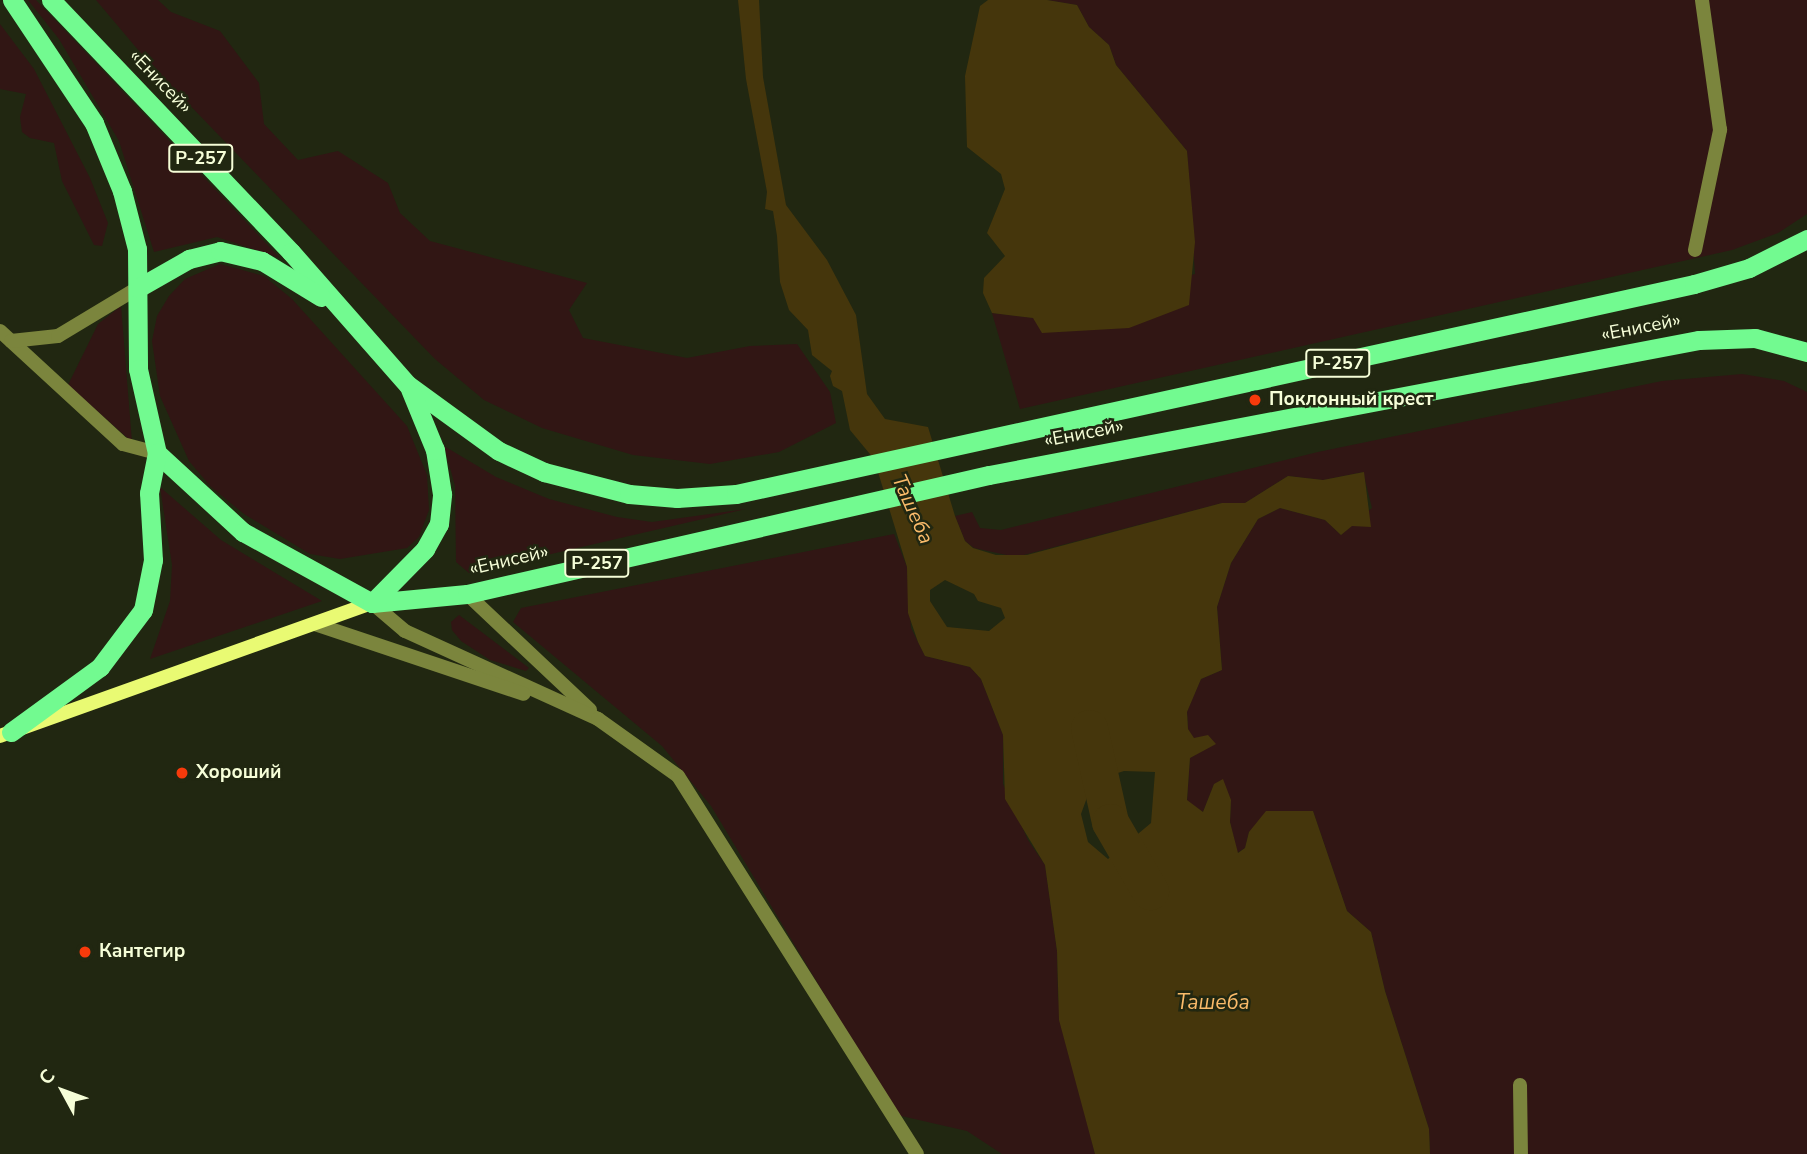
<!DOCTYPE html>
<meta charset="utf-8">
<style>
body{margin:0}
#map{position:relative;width:1807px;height:1154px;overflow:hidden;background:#212711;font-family:"Nunito Sans",sans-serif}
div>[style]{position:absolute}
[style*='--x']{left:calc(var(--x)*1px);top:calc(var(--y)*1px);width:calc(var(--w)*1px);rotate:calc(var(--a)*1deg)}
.green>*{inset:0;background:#311614}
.water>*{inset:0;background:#45360c}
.river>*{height:37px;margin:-18.5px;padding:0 18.5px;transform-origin:18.5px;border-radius:18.5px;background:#45360c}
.minor>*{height:14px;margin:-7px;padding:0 7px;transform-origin:7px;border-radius:7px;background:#7b853d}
.tertiary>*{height:14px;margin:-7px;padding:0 7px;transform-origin:7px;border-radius:7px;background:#7b853d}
.secondary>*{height:14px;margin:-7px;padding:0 7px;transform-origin:7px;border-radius:7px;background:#e9fa73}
.trunk>*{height:19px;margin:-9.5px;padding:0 9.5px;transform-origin:9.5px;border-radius:9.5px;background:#72fa90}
.dots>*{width:19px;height:19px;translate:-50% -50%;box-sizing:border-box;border:4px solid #212711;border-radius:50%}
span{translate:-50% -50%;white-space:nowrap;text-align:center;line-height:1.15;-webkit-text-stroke:5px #212711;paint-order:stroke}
.shield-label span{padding:2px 5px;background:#212711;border:2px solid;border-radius:5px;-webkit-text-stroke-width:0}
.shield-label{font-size:18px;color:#f6fed8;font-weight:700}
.street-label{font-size:19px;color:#f6fed8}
.poi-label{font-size:19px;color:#f6fed8;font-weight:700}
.left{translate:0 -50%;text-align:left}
.water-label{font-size:21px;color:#fabb6a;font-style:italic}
.north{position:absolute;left:28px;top:1056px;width:70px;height:70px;-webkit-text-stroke:5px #212711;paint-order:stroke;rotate:311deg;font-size:19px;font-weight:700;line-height:28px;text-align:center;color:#f6fed8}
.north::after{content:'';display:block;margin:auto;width:24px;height:32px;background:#f6fed8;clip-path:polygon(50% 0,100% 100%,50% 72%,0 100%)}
</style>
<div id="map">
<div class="green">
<div style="clip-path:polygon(28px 0,36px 0,280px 258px,217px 237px,154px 252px,119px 141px,59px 39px)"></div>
<div style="clip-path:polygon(96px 0,158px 0,171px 12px,220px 31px,259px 83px,264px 124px,298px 160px,338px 151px,388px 183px,400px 213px,430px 241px,587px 283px,569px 310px,583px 338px,687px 358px,750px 346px,797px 344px,830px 392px,836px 423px,779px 452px,710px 464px,633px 455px,542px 428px,484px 400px,435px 359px,150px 64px)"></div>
<div style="clip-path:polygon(1047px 0,1807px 0,1807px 214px,1778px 233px,1732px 250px,1020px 409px,992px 313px,1034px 318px,1195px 274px,1187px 151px,1116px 65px,1109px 45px,1089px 27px,1077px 5px)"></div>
<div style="clip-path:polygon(0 24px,34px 69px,90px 178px,108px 223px,102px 246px,94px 245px,62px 181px,54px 143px,30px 138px,22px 132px,20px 117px,26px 94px,0 89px)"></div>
<div style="clip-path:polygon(220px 264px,264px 276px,292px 299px,407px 426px,427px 475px,429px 510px,419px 537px,407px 548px,340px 559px,310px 554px,244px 514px,211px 487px,189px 461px,160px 396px,152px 341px,157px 316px,169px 296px,185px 279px)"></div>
<div style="clip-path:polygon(121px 306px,132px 442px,68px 385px,98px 324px)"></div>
<div style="clip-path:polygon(1742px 374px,1784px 381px,1807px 392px,1807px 1154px,1430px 1154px,1429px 1129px,1385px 991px,1371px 932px,1347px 911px,1313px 811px,1249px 832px,1245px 848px,1237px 853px,1230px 822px,1231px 800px,1214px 784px,1203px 812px,1187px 801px,1190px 758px,1199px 752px,1188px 729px,1187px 711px,1201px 679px,1222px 670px,1217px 607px,1231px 563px,1258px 519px,1280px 508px,1325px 520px,1341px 535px,1372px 508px,1363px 472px,1323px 480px,1288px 476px,1245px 503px,1222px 503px,1016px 557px,974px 548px,965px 541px,955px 516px,972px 512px,980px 528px,1001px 530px,1318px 452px,1662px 381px)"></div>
<div style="clip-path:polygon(444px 446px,496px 477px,549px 499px,617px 517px,652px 522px,746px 509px,469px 573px,456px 562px,455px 486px)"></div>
<div style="clip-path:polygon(160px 487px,221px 540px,322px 601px,150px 659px,170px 601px,172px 565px)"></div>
<div style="clip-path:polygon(894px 534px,907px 567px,911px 628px,925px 656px,970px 667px,981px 679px,1003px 735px,1003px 784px,1028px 840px,1045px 865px,1057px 951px,1058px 998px,1095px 1154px,1002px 1154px,967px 1131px,897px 1115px,711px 806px,662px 746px,513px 622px,521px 608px)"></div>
<div style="clip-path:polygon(459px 615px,529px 668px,526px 671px,490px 660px,461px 641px,452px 630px,451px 622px)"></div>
</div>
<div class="water">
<div style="clip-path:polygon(evenodd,738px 0,759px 0,763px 77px,786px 205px,827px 260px,856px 315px,867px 394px,885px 419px,928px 427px,955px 516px,965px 541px,973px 548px,996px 555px,1027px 555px,1222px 503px,1245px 503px,1288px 476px,1323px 480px,1364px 472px,1371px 527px,1352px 526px,1341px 535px,1325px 520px,1280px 508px,1258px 519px,1231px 563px,1217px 607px,1222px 670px,1201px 679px,1187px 712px,1188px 729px,1194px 738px,1208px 735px,1216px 744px,1190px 758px,1187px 800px,1203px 812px,1214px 784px,1223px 779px,1231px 800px,1230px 822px,1238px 853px,1245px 848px,1249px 832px,1266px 811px,1313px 811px,1347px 911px,1371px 932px,1385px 991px,1429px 1129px,1430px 1154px,1095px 1154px,1059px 1020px,1057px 951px,1045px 865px,1005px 799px,1003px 735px,981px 679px,970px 667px,925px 656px,918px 642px,908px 613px,907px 567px,874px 459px,850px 430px,842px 391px,833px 386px,830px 376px,832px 371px,812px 355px,808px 330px,789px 310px,780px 282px,777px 236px,773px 211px,765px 209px,767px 192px,746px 79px,738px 0,945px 580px,974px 594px,978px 601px,1001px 608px,1005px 618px,989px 631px,947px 627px,930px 601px,930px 590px,945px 580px,738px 0,1124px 771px,1155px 772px,1151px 823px,1108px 859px,1088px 842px,1081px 814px,1093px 781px,1124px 771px)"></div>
<div style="clip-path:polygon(988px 0,1047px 0,1077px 5px,1089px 27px,1109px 45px,1116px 65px,1187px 151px,1195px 242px,1189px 305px,1129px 328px,1042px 333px,1033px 318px,992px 313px,983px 293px,984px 278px,1005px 256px,987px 233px,1005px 189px,1001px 174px,967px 147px,965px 76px,980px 6px)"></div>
</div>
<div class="river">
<div style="--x:1089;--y:728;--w:96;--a:77.4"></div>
<div style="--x:1110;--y:822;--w:80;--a:59.9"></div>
</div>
<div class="minor">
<div style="--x:1695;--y:250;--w:123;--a:-78.2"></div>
<div style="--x:1720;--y:130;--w:131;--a:-97.9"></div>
<div style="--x:0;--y:331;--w:167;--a:42.6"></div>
<div style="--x:123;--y:444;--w:35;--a:15"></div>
<div style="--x:11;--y:341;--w:47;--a:-6.1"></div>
<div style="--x:58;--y:336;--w:93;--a:-31"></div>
<div style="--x:1520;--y:1085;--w:69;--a:89.2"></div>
</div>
<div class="tertiary">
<div style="--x:467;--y:594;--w:169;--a:43.3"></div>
<div style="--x:372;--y:603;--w:43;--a:40.3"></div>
<div style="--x:405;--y:631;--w:212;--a:24.5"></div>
<div style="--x:598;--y:719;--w:98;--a:35.5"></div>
<div style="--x:678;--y:776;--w:447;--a:57.7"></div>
<div style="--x:315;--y:624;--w:220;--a:18.5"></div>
</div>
<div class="secondary">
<div style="--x:0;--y:736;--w:395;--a:-19.7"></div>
</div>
<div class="trunk">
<div style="--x:12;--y:0;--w:148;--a:56.3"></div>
<div style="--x:94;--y:123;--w:74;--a:67.6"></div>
<div style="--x:122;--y:191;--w:60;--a:75.5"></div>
<div style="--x:137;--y:249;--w:120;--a:89.5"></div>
<div style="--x:138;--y:369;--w:86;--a:77.3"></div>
<div style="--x:157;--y:453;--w:117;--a:42.6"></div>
<div style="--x:243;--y:532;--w:147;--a:28.8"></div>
<div style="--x:372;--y:603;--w:95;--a:-5.4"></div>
<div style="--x:467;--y:594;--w:535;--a:-12.84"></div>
<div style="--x:989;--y:475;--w:723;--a:-10.77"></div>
<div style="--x:1699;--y:340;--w:56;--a:-2"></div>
<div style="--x:1755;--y:338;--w:54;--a:15.1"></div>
<div style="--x:51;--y:0;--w:348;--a:46.4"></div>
<div style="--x:291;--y:252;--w:177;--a:48.7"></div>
<div style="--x:408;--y:385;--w:112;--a:36"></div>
<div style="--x:499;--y:451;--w:50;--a:25"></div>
<div style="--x:544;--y:472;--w:88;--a:14.5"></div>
<div style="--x:629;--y:494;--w:48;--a:4.8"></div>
<div style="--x:677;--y:498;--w:59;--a:-3.9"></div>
<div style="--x:736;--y:494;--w:981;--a:-12.36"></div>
<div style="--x:1694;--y:284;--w:57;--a:-16.2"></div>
<div style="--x:1749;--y:268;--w:65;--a:-26.6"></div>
<div style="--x:138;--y:288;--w:59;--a:-29.6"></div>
<div style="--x:189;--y:259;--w:32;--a:-14"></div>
<div style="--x:220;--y:251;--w:43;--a:13.4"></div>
<div style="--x:262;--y:261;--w:69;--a:31.4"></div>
<div style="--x:372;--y:603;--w:76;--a:-45.5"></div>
<div style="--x:425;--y:549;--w:29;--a:-61"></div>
<div style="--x:439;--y:524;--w:30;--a:-84"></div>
<div style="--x:442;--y:494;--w:45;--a:-99"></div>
<div style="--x:435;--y:450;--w:66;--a:-112.3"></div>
<div style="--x:11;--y:732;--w:110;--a:-36.1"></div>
<div style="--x:100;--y:667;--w:71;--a:-53"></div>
<div style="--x:143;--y:610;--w:51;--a:-78.7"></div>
<div style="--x:153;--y:560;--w:67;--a:-93.4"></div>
<div style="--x:149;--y:493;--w:41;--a:-78.7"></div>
</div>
<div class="dots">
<div style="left:1255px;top:400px;background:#f73a0b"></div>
<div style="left:182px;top:773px;background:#f73a0b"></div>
<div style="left:85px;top:952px;background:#f73a0b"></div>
</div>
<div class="shield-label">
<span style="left:201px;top:158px">Р-257</span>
<span style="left:1338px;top:363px">Р-257</span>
<span style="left:597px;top:563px">Р-257</span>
</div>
<div class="street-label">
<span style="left:160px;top:82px;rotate:46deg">«Енисей»</span>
<span style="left:1641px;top:328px;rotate:-11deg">«Енисей»</span>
<span style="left:1084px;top:434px;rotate:-11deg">«Енисей»</span>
<span style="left:509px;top:561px;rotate:-13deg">«Енисей»</span>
</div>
<div class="poi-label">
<span class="left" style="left:1269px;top:400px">Поклонный крест</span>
<span class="left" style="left:196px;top:773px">Хороший</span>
<span class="left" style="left:99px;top:952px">Кантегир</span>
</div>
<div class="water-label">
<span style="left:913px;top:509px;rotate:66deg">Ташеба</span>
<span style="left:1213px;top:1002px">Ташеба</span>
</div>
<div class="north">С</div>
</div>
